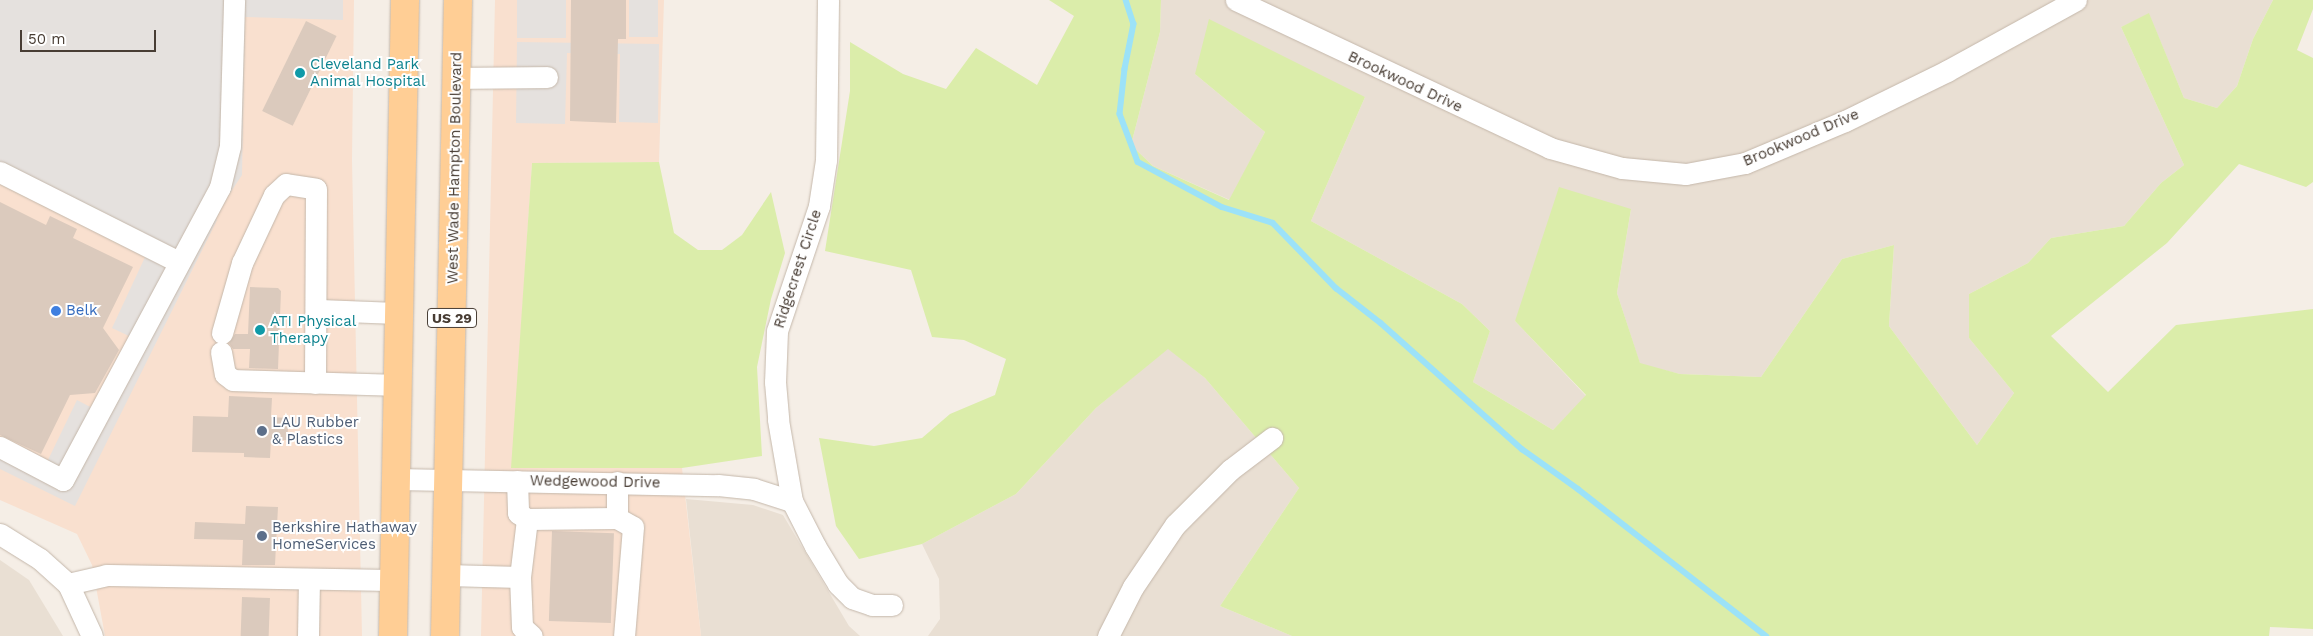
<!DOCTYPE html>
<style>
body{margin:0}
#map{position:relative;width:2313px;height:636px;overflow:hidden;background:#f5eee6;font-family:"Work Sans",sans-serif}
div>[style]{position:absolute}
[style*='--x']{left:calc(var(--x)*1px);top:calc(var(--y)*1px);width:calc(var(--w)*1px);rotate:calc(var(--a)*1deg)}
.residential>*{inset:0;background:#e9dfd3}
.commercial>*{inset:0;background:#f9e0cf}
.green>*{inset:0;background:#dbedaa}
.parking>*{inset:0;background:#e5e1de;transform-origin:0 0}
.stream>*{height:5.5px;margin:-2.75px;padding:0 2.75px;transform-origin:2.75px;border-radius:2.75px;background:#9ce2f8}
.building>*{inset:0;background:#dbcabd;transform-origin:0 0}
.roads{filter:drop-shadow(0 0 1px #c4b7aa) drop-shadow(0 0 1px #c4b7aa)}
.minor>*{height:21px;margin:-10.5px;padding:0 10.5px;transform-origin:10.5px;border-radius:10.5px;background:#fff}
.major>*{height:28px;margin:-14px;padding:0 14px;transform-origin:14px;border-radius:14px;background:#ffce95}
.dots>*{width:14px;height:14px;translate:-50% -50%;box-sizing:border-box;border:2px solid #fff;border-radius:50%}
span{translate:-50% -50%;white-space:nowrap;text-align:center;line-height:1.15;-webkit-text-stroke:4px #fff;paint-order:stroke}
.shield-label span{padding:1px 4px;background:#fff;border:1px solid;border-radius:4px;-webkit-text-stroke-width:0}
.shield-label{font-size:14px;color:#483d34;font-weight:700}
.culture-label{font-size:15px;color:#0d838f}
.left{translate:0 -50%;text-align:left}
.street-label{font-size:15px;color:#483d34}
.shop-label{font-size:15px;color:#366cbe}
.service-label{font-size:15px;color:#4e5e75}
.scale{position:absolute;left:20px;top:30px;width:136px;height:22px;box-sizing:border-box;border:2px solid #483d34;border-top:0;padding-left:6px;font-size:15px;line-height:18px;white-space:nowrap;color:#483d34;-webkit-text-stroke:4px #fff;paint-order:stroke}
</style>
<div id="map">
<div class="residential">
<div style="clip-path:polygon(1161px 0,2273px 0,2253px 39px,2237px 86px,2217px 108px,2184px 98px,2149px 14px,2121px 27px,2184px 165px,2161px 183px,2124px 226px,2051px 238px,2028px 263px,1969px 294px,1969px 338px,2014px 393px,1977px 445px,1889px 326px,1894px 245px,1842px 259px,1761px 377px,1680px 374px,1640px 364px,1617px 293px,1631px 209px,1515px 321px,1586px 396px,1553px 430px,1473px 382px,1490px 331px,1462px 304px,1311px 221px,1365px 97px,1195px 74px,1265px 132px,1230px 200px,1153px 166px,1131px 145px,1160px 32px)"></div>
<div style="clip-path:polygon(1168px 348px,1205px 378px,1299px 488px,1220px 606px,1292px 636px,928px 636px,940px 619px,939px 579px,922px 544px,1016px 494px,1096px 408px)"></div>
<div style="clip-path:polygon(686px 499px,753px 505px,783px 515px,849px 626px,860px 636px,701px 636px)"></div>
<div style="clip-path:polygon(0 560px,29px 580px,63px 636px,0 636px)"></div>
</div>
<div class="commercial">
<div style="clip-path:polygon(0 0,354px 0,352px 160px,362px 636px,105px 636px,92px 565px,77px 534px,0 500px)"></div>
<div style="clip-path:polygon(495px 0,664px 0,659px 162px,532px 163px,512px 468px,682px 468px,701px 636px,481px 636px)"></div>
</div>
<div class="green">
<div style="clip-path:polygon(1049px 0,1161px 0,1160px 32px,1131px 145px,1153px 166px,1229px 200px,1265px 132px,1195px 74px,1209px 19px,1365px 97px,1311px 221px,1462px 304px,1490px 331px,1473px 382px,1553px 430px,1586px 395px,1515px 321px,1559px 187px,1631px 209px,1617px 293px,1640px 363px,1680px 374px,1761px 377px,1842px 259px,1894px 245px,1889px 326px,1977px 445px,2014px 393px,1969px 338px,1969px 294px,2028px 263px,2051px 238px,2124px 226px,2161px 183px,2184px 165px,2121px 27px,2149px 13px,2184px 98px,2217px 108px,2237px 86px,2253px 39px,2273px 0,2313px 0,2313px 9px,2297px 50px,2313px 58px,2313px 182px,2306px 187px,2239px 164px,2167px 243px,2051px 336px,2108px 392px,2176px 325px,2313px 309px,2313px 629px,2270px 627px,2269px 636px,1292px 636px,1220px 606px,1299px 488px,1205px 378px,1168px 349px,1096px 408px,1016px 494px,922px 544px,859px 559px,836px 526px,819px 438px,874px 446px,922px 438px,950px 414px,995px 395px,1006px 359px,964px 340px,932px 337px,911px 270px,825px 251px,850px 91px,850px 42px,903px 74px,946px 89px,976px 48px,1037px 85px,1074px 16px)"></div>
<div style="clip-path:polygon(659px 162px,674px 233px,698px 250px,722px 250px,742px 235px,771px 192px,785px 253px,771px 299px,757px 367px,762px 456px,682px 468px,511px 468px,532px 163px)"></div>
</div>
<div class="parking">
<div style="clip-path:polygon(0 0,343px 0,343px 20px,245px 17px,242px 175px,215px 216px,217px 220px,75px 506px,0 469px,0 440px,47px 462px,77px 400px,96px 410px,131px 337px,112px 328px,153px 240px,0 164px)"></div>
<div style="left:517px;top:0;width:49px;height:38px"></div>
<div style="left:629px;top:0;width:29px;height:37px"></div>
<div style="clip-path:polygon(517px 42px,659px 44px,658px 123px,619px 122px,620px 54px,567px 53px,565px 124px,516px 123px)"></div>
</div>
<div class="stream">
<div style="--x:1126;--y:0;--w:25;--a:72"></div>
<div style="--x:1134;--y:24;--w:46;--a:101.3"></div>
<div style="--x:1125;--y:69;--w:45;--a:96.3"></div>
<div style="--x:1120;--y:114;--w:51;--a:69.4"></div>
<div style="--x:1138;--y:162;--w:95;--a:28.2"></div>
<div style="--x:1222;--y:207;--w:53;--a:17.4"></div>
<div style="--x:1273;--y:223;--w:91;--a:45.9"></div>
<div style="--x:1336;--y:288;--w:57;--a:37.9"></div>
<div style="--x:1381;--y:323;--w:189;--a:41.8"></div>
<div style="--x:1522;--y:449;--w:69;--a:35.5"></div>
<div style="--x:1578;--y:489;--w:239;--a:38"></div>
</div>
<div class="building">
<div style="clip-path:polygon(571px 0,626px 0,626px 39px,618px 39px,616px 123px,570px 121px)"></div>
<div style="left:306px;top:21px;width:34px;height:100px;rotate:26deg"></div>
<div style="clip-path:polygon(0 202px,46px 225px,50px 216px,77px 229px,73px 238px,133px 267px,103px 328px,119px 350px,95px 393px,70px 395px,41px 454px,0 435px)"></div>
<div style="clip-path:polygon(250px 287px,278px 288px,281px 291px,278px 369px,249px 368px,250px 349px,233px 349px,229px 343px,235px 334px,248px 334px)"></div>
<div style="clip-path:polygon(229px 396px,272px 398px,271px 417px,289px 418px,287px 440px,271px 440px,270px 458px,244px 457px,244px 453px,192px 452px,193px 416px,228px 417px)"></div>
<div style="clip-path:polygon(246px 506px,278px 507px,275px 565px,242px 565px,243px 540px,194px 539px,195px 522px,245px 524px)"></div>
<div style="left:552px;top:531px;width:62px;height:90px;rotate:2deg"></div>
<div style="left:242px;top:597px;width:28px;height:39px;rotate:2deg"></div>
</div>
<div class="roads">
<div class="minor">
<div style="--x:828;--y:0;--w:160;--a:90.7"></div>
<div style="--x:826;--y:160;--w:47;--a:98.7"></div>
<div style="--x:819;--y:206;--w:132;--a:108.6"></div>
<div style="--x:777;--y:331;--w:51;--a:92.2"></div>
<div style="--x:775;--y:382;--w:38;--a:85"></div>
<div style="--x:778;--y:420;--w:82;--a:80.2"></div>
<div style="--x:792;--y:501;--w:51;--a:62.9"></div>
<div style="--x:815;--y:546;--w:44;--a:58.8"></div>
<div style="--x:838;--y:584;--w:20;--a:45"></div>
<div style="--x:852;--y:598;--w:21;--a:19"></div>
<div style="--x:872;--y:605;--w:20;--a:0"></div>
<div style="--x:1236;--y:0;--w:347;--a:25.2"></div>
<div style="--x:1550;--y:148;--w:75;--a:15.5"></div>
<div style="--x:1622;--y:168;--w:64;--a:5.4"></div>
<div style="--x:1686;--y:174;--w:60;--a:-10.6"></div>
<div style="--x:1745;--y:163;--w:108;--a:-22.8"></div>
<div style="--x:1845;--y:121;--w:114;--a:-26.1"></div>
<div style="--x:1947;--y:71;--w:147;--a:-28.8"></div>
<div style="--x:457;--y:78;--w:90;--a:-0.6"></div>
<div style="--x:0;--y:172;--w:200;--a:26.7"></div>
<div style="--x:317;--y:310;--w:82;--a:2.1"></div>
<div style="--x:222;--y:333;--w:73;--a:-74.1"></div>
<div style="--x:242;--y:263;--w:75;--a:-64.8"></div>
<div style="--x:274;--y:195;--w:16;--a:-43"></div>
<div style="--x:286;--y:184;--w:30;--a:9"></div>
<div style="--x:316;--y:189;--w:194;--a:90.3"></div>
<div style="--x:221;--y:352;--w:22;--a:80"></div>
<div style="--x:225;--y:374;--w:10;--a:37"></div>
<div style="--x:233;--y:380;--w:165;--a:1.7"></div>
<div style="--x:0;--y:447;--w:71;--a:27.6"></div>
<div style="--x:63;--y:480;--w:332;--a:-61.8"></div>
<div style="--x:220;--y:187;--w:42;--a:-76.3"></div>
<div style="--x:230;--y:146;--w:146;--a:-88.4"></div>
<div style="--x:396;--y:479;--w:322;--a:1.1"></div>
<div style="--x:718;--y:485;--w:36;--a:6"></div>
<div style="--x:754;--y:489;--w:40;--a:18"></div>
<div style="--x:517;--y:481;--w:32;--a:88"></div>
<div style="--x:518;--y:513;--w:11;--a:34"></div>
<div style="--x:527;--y:519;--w:90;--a:-0.6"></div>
<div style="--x:617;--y:518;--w:36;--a:-90"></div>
<div style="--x:617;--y:518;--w:18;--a:29"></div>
<div style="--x:633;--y:527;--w:109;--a:94.7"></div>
<div style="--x:0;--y:534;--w:47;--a:32"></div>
<div style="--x:40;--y:559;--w:38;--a:42"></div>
<div style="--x:68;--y:584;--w:57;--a:65.2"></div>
<div style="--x:447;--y:575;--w:73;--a:1.6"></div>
<div style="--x:520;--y:577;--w:58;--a:-83.1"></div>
<div style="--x:520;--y:577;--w:50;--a:87.7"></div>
<div style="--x:522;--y:627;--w:13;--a:42"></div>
<div style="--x:68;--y:584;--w:39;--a:-13"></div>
<div style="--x:106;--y:575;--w:288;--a:1"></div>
<div style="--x:308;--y:636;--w:57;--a:-89"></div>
<div style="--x:1108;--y:636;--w:55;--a:-63"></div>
<div style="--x:1133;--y:587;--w:75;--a:-55.9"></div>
<div style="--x:1175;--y:525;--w:78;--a:-45"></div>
<div style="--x:1230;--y:470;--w:53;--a:-37.3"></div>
</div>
<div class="major">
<div style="--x:393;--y:636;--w:636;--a:-88.92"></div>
<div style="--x:445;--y:636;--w:636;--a:-88.83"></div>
</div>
</div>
<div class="dots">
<div style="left:300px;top:73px;background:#0f9aa8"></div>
<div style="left:56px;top:311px;background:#3f7fe0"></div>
<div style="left:260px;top:330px;background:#0f9aa8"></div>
<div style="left:262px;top:431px;background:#5c6f8a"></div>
<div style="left:262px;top:536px;background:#5c6f8a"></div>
</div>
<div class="shield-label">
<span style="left:452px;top:318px">US 29</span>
</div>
<div class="culture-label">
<span class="left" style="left:310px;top:73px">Cleveland Park<br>Animal Hospital</span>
<span class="left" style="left:270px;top:330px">ATI Physical<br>Therapy</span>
</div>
<div class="street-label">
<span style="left:1405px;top:82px;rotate:25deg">Brookwood Drive</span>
<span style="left:1801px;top:138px;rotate:-23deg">Brookwood Drive</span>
<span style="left:455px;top:168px;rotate:-89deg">West Wade Hampton Boulevard</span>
<span style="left:798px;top:269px;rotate:-72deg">Ridgecrest Circle</span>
<span style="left:595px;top:482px;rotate:1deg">Wedgewood Drive</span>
</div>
<div class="shop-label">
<span class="left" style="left:66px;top:311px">Belk</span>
</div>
<div class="service-label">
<span class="left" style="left:272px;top:431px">LAU Rubber<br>&amp; Plastics</span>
<span class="left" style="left:272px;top:536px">Berkshire Hathaway<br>HomeServices</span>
</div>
<div class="scale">50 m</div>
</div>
